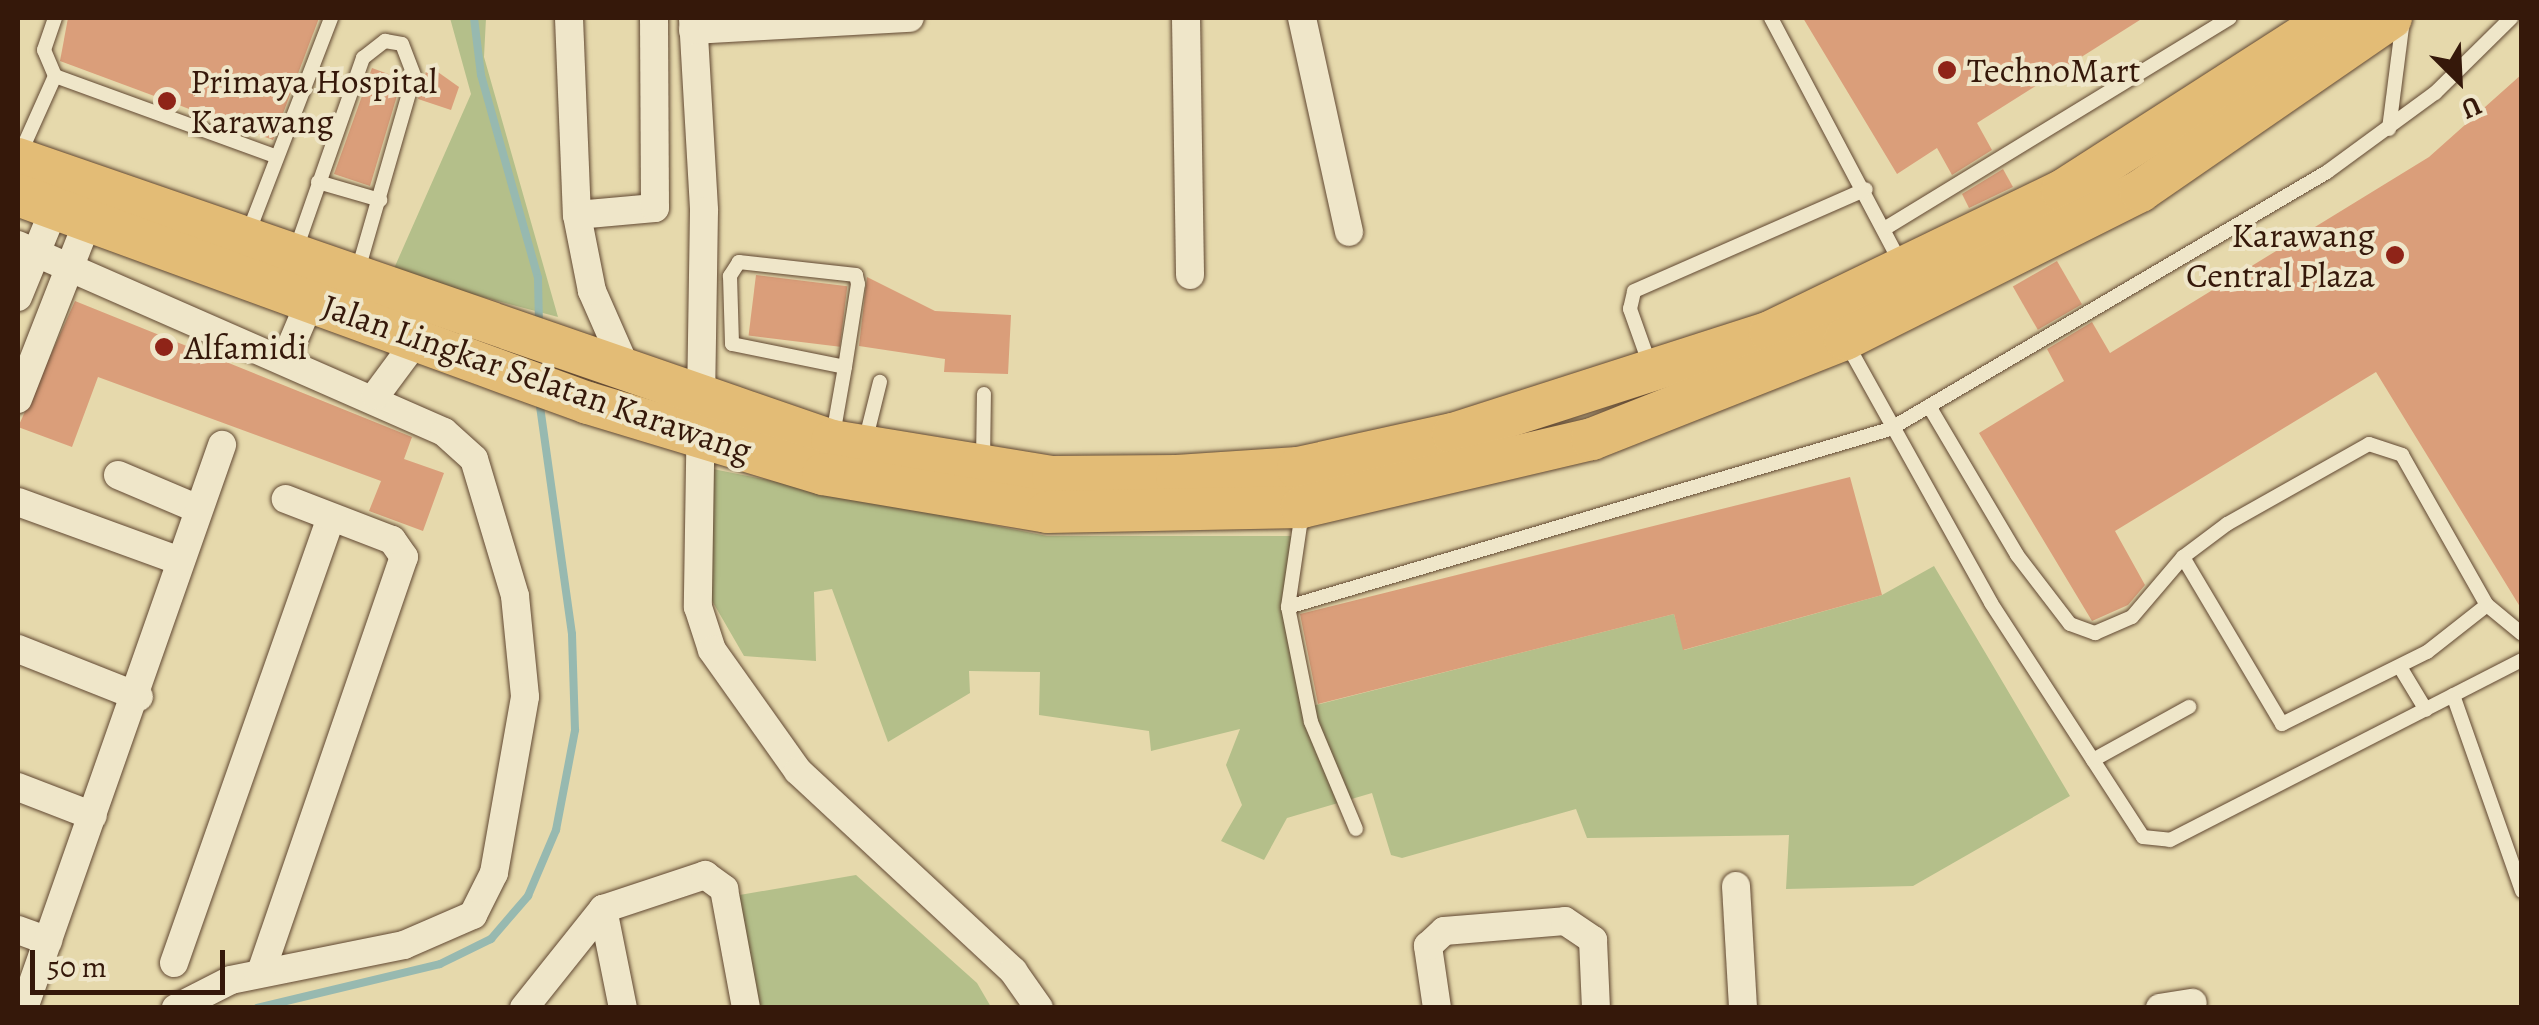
<!DOCTYPE html>
<style>
body{margin:0}
#map{position:relative;width:2539px;height:1025px;overflow:hidden;background:#e6d9ac;font-family:Alegreya,serif}
div>[style]{position:absolute}
[style*='--x']{left:calc(var(--x)*1px);top:calc(var(--y)*1px);width:calc(var(--w)*1px);rotate:calc(var(--a)*1deg)}
.green>*{inset:0;background:#b4bf8a}
.stream>*{height:8px;margin:-4px;padding:0 4px;transform-origin:4px;border-radius:4px;background:#97b9b0}
.building>*{inset:0;background:#da9e7a;transform-origin:0 0}
.roads{filter:drop-shadow(0 0 2px #614832) drop-shadow(0 0 2px #614832)}
.lane>*{height:14px;margin:-7px;padding:0 7px;transform-origin:7px;border-radius:7px;background:#efe6c9}
.street>*{height:28px;margin:-14px;padding:0 14px;transform-origin:14px;border-radius:14px;background:#efe6c9}
.primary>*{height:42px;margin:-21px;padding:0 21px;transform-origin:21px;border-radius:21px;background:#e3bc76}
.dots>*{width:28px;height:28px;translate:-50% -50%;box-sizing:border-box;border:5px solid #efe6c9;border-radius:50%}
span{translate:-50% -50%;white-space:nowrap;text-align:center;line-height:1.15;-webkit-text-stroke:8px #efe6c9;paint-order:stroke}
.poi-label{font-size:35px;color:#35180a}
.left{translate:0 -50%;text-align:left}
.right{translate:-100% -50%;text-align:right}
.street-label{font-size:35px;color:#35180a}
.frame{position:absolute;inset:0;border:20px solid #35180a;pointer-events:none}
.north{position:absolute;left:2409px;top:30px;width:100px;height:100px;-webkit-text-stroke:8px #efe6c9;paint-order:stroke;rotate:156deg;font-size:28px;font-weight:700;line-height:40px;text-align:center;color:#35180a}
.north::after{content:'';display:block;margin:auto;width:35px;height:45px;background:#35180a;clip-path:polygon(50% 0,100% 100%,50% 72%,0 100%)}
.scale{position:absolute;left:30px;top:950px;width:195px;height:45px;box-sizing:border-box;border:5px solid #35180a;border-top:0;padding-left:12px;font-size:30px;line-height:35px;white-space:nowrap;color:#35180a;-webkit-text-stroke:8px #efe6c9;paint-order:stroke}
</style>
<div id="map">
<div class="green">
<div style="clip-path:polygon(450px 18px,486px 18px,484px 57px,558px 317px,392px 273px,471px 94px)"></div>
<div style="clip-path:polygon(713px 469px,1047px 536px,1299px 536px,1288px 607px,1308px 707px,1674px 614px,1684px 650px,1882px 595px,1934px 566px,2070px 796px,1913px 886px,1786px 889px,1789px 835px,1587px 838px,1576px 809px,1402px 858px,1391px 855px,1372px 793px,1287px 818px,1264px 860px,1221px 841px,1242px 805px,1226px 765px,1240px 729px,1151px 751px,1149px 731px,1039px 715px,1040px 672px,969px 671px,970px 693px,888px 742px,832px 589px,814px 592px,816px 661px,744px 656px,711px 599px)"></div>
<div style="clip-path:polygon(856px 875px,977px 983px,991px 1007px,750px 1007px,728px 897px)"></div>
</div>
<div class="stream">
<div style="--x:474;--y:18;--w:57;--a:83"></div>
<div style="--x:481;--y:75;--w:211;--a:74.3"></div>
<div style="--x:538;--y:278;--w:47;--a:88.8"></div>
<div style="--x:257;--y:1008;--w:188;--a:-13.5"></div>
<div style="--x:440;--y:964;--w:57;--a:-26.1"></div>
<div style="--x:491;--y:939;--w:57;--a:-49.3"></div>
<div style="--x:528;--y:896;--w:72;--a:-67"></div>
<div style="--x:556;--y:830;--w:102;--a:-79.2"></div>
<div style="--x:575;--y:730;--w:96;--a:-91.8"></div>
<div style="--x:572;--y:634;--w:237;--a:-98"></div>
</div>
<div class="building">
<div style="clip-path:polygon(68px 18px,319px 18px,273px 140px,60px 61px)"></div>
<div style="clip-path:polygon(1803px 18px,2143px 18px,1977px 123px,1992px 150px,1952px 175px,1937px 148px,1897px 174px)"></div>
<div style="clip-path:polygon(428px 65px,459px 87px,451px 110px,418px 99px)"></div>
<div style="clip-path:polygon(372px 68px,402px 79px,370px 186px,334px 174px)"></div>
<div style="clip-path:polygon(2522px 74px,2522px 610px,2376px 372px,2115px 531px,2145px 585px,2128px 605px,2092px 621px,1979px 433px,2064px 381px,2047px 349px,2092px 322px,2110px 353px,2429px 157px)"></div>
<div style="clip-path:polygon(2003px 169px,2013px 187px,1969px 208px,1962px 194px)"></div>
<div style="left:2057px;top:261px;width:50px;height:51px;rotate:60deg"></div>
<div style="left:756px;top:275px;width:92px;height:61px;rotate:7deg"></div>
<div style="clip-path:polygon(867px 277px,935px 311px,1011px 315px,1008px 374px,944px 372px,945px 359px,859px 346px)"></div>
<div style="clip-path:polygon(75px 301px,412px 437px,404px 459px,444px 473px,423px 531px,369px 511px,381px 481px,98px 377px,72px 447px,18px 427px)"></div>
<div style="clip-path:polygon(1850px 477px,1882px 595px,1683px 650px,1674px 614px,1318px 704px,1300px 614px)"></div>
</div>
<div class="roads">
<div class="lane">
<div style="--x:55;--y:18;--w:34;--a:109"></div>
<div style="--x:44;--y:50;--w:28;--a:67"></div>
<div style="--x:55;--y:76;--w:236;--a:20"></div>
<div style="--x:1771;--y:18;--w:278;--a:62.1"></div>
<div style="--x:2389;--y:129;--w:110;--a:-82.7"></div>
<div style="--x:20;--y:154;--w:85;--a:-65.8"></div>
<div style="--x:318;--y:182;--w:65;--a:16.2"></div>
<div style="--x:1884;--y:229;--w:405;--a:-31.4"></div>
<div style="--x:247;--y:236;--w:234;--a:-68.9"></div>
<div style="--x:295;--y:252;--w:206;--a:-70.7"></div>
<div style="--x:363;--y:58;--w:28;--a:-38"></div>
<div style="--x:385;--y:41;--w:17;--a:10"></div>
<div style="--x:402;--y:44;--w:34;--a:69"></div>
<div style="--x:414;--y:76;--w:206;--a:106.1"></div>
<div style="--x:1847;--y:344;--w:296;--a:60.9"></div>
<div style="--x:1991;--y:603;--w:279;--a:57"></div>
<div style="--x:2143;--y:837;--w:27;--a:6"></div>
<div style="--x:2170;--y:840;--w:395;--a:-27.1"></div>
<div style="--x:1651;--y:368;--w:63;--a:-109.6"></div>
<div style="--x:1630;--y:309;--w:18;--a:-77"></div>
<div style="--x:1634;--y:291;--w:253;--a:-23.7"></div>
<div style="--x:1929;--y:406;--w:173;--a:59.4"></div>
<div style="--x:2017;--y:555;--w:87;--a:52.5"></div>
<div style="--x:2070;--y:624;--w:27;--a:20"></div>
<div style="--x:2095;--y:633;--w:40;--a:-23.4"></div>
<div style="--x:2132;--y:617;--w:79;--a:-49.6"></div>
<div style="--x:2183;--y:557;--w:55;--a:-36.9"></div>
<div style="--x:2227;--y:524;--w:163;--a:-29.4"></div>
<div style="--x:2369;--y:444;--w:35;--a:18"></div>
<div style="--x:2402;--y:455;--w:172;--a:60.5"></div>
<div style="--x:2487;--y:605;--w:76;--a:141.9"></div>
<div style="--x:2427;--y:652;--w:162;--a:153.6"></div>
<div style="--x:2282;--y:724;--w:194;--a:-120.7"></div>
<div style="--x:833;--y:435;--w:69;--a:-80"></div>
<div style="--x:845;--y:367;--w:84;--a:-81.1"></div>
<div style="--x:858;--y:284;--w:9;--a:-103"></div>
<div style="--x:856;--y:275;--w:118;--a:-173.7"></div>
<div style="--x:739;--y:262;--w:17;--a:123"></div>
<div style="--x:730;--y:276;--w:68;--a:88.3"></div>
<div style="--x:732;--y:344;--w:115;--a:11.5"></div>
<div style="--x:865;--y:442;--w:62;--a:-76"></div>
<div style="--x:983;--y:462;--w:68;--a:-89.2"></div>
<div style="--x:1302;--y:512;--w:96;--a:98.4"></div>
<div style="--x:1288;--y:607;--w:117;--a:78.7"></div>
<div style="--x:1311;--y:722;--w:116;--a:67.2"></div>
<div style="--x:2487;--y:605;--w:45;--a:39.6"></div>
<div style="--x:1288;--y:607;--w:628;--a:-16.47"></div>
<div style="--x:1890;--y:429;--w:507;--a:-30.46"></div>
<div style="--x:2327;--y:172;--w:134;--a:-36.2"></div>
<div style="--x:2435;--y:93;--w:107;--a:-44.6"></div>
<div style="--x:2400;--y:667;--w:50;--a:58.8"></div>
<div style="--x:2453;--y:695;--w:208;--a:70.6"></div>
<div style="--x:2093;--y:760;--w:110;--a:-28.9"></div>
</div>
<div class="street">
<div style="--x:569;--y:18;--w:197;--a:87.7"></div>
<div style="--x:693;--y:18;--w:193;--a:86.7"></div>
<div style="--x:704;--y:211;--w:396;--a:90.9"></div>
<div style="--x:698;--y:607;--w:45;--a:72"></div>
<div style="--x:712;--y:650;--w:148;--a:54.6"></div>
<div style="--x:798;--y:771;--w:294;--a:42.9"></div>
<div style="--x:1013;--y:971;--w:45;--a:54.9"></div>
<div style="--x:1186;--y:18;--w:257;--a:89.1"></div>
<div style="--x:1302;--y:18;--w:219;--a:77.6"></div>
<div style="--x:693;--y:30;--w:217;--a:-3.2"></div>
<div style="--x:18;--y:245;--w:465;--a:23.7"></div>
<div style="--x:444;--y:432;--w:40;--a:42"></div>
<div style="--x:474;--y:459;--w:143;--a:73.3"></div>
<div style="--x:515;--y:596;--w:101;--a:84.3"></div>
<div style="--x:525;--y:697;--w:179;--a:100"></div>
<div style="--x:494;--y:873;--w:47;--a:116.6"></div>
<div style="--x:473;--y:915;--w:75;--a:156.5"></div>
<div style="--x:404;--y:945;--w:177;--a:168.6"></div>
<div style="--x:231;--y:980;--w:62;--a:153"></div>
<div style="--x:18;--y:297;--w:97;--a:-67.7"></div>
<div style="--x:286;--y:358;--w:64;--a:-67"></div>
<div style="--x:628;--y:373;--w:90;--a:-113.7"></div>
<div style="--x:592;--y:291;--w:77;--a:-101.2"></div>
<div style="--x:577;--y:215;--w:78;--a:-5.1"></div>
<div style="--x:655;--y:208;--w:190;--a:-90.3"></div>
<div style="--x:376;--y:395;--w:72;--a:-53.4"></div>
<div style="--x:18;--y:399;--w:192;--a:-68.6"></div>
<div style="--x:118;--y:475;--w:87;--a:23"></div>
<div style="--x:18;--y:502;--w:172;--a:20"></div>
<div style="--x:18;--y:649;--w:130;--a:21.6"></div>
<div style="--x:18;--y:787;--w:80;--a:21.1"></div>
<div style="--x:1736;--y:886;--w:122;--a:86.7"></div>
<div style="--x:603;--y:909;--w:101;--a:78.6"></div>
<div style="--x:18;--y:930;--w:32;--a:20"></div>
<div style="--x:174;--y:963;--w:472;--a:-70.6"></div>
<div style="--x:261;--y:972;--w:439;--a:-71"></div>
<div style="--x:404;--y:557;--w:21;--a:-125"></div>
<div style="--x:392;--y:540;--w:114;--a:-158.9"></div>
<div style="--x:24;--y:1008;--w:597;--a:-70.62"></div>
<div style="--x:524;--y:1008;--w:127;--a:-51.4"></div>
<div style="--x:603;--y:909;--w:108;--a:-18.4"></div>
<div style="--x:705;--y:875;--w:24;--a:36"></div>
<div style="--x:724;--y:889;--w:121;--a:79.5"></div>
<div style="--x:1437;--y:1008;--w:63;--a:-98.3"></div>
<div style="--x:1428;--y:946;--w:22;--a:-43"></div>
<div style="--x:1444;--y:931;--w:121;--a:-4.7"></div>
<div style="--x:1565;--y:921;--w:34;--a:34"></div>
<div style="--x:1593;--y:940;--w:68;--a:87.5"></div>
<div style="--x:2160;--y:1008;--w:33;--a:-9"></div>
</div>
<div class="primary">
<div style="--x:18;--y:159;--w:861;--a:19.11"></div>
<div style="--x:832;--y:441;--w:224;--a:9.3"></div>
<div style="--x:1053;--y:477;--w:124;--a:-0.5"></div>
<div style="--x:1177;--y:476;--w:121;--a:-3.8"></div>
<div style="--x:1298;--y:468;--w:159;--a:-12.4"></div>
<div style="--x:1453;--y:434;--w:333;--a:-17.8"></div>
<div style="--x:1770;--y:332;--w:324;--a:-25.8"></div>
<div style="--x:2062;--y:191;--w:320;--a:-32.7"></div>
<div style="--x:18;--y:195;--w:607;--a:20.05"></div>
<div style="--x:588;--y:403;--w:245;--a:16.8"></div>
<div style="--x:823;--y:474;--w:227;--a:9.6"></div>
<div style="--x:1047;--y:512;--w:255;--a:-1.1"></div>
<div style="--x:1302;--y:507;--w:298;--a:-13.2"></div>
<div style="--x:1592;--y:439;--w:272;--a:-21.6"></div>
<div style="--x:1845;--y:339;--w:330;--a:-26.6"></div>
<div style="--x:2140;--y:191;--w:305;--a:-34.6"></div>
</div>
</div>
<div class="dots">
<div style="left:1947px;top:70px;background:#8f2418"></div>
<div style="left:167px;top:101px;background:#8f2418"></div>
<div style="left:2395px;top:255px;background:#8f2418"></div>
<div style="left:164px;top:347px;background:#8f2418"></div>
</div>
<div class="poi-label">
<span class="left" style="left:1967px;top:70px">TechnoMart</span>
<span class="left" style="left:190px;top:101px">Primaya Hospital<br>Karawang</span>
<span class="right" style="left:2375px;top:255px">Karawang<br>Central Plaza</span>
<span class="left" style="left:184px;top:347px">Alfamidi</span>
</div>
<div class="street-label">
<span style="left:537px;top:378px;rotate:19deg">Jalan Lingkar Selatan Karawang</span>
</div>
<div class="frame"></div>
<div class="north">U</div>
<div class="scale">50 m</div>
</div>
